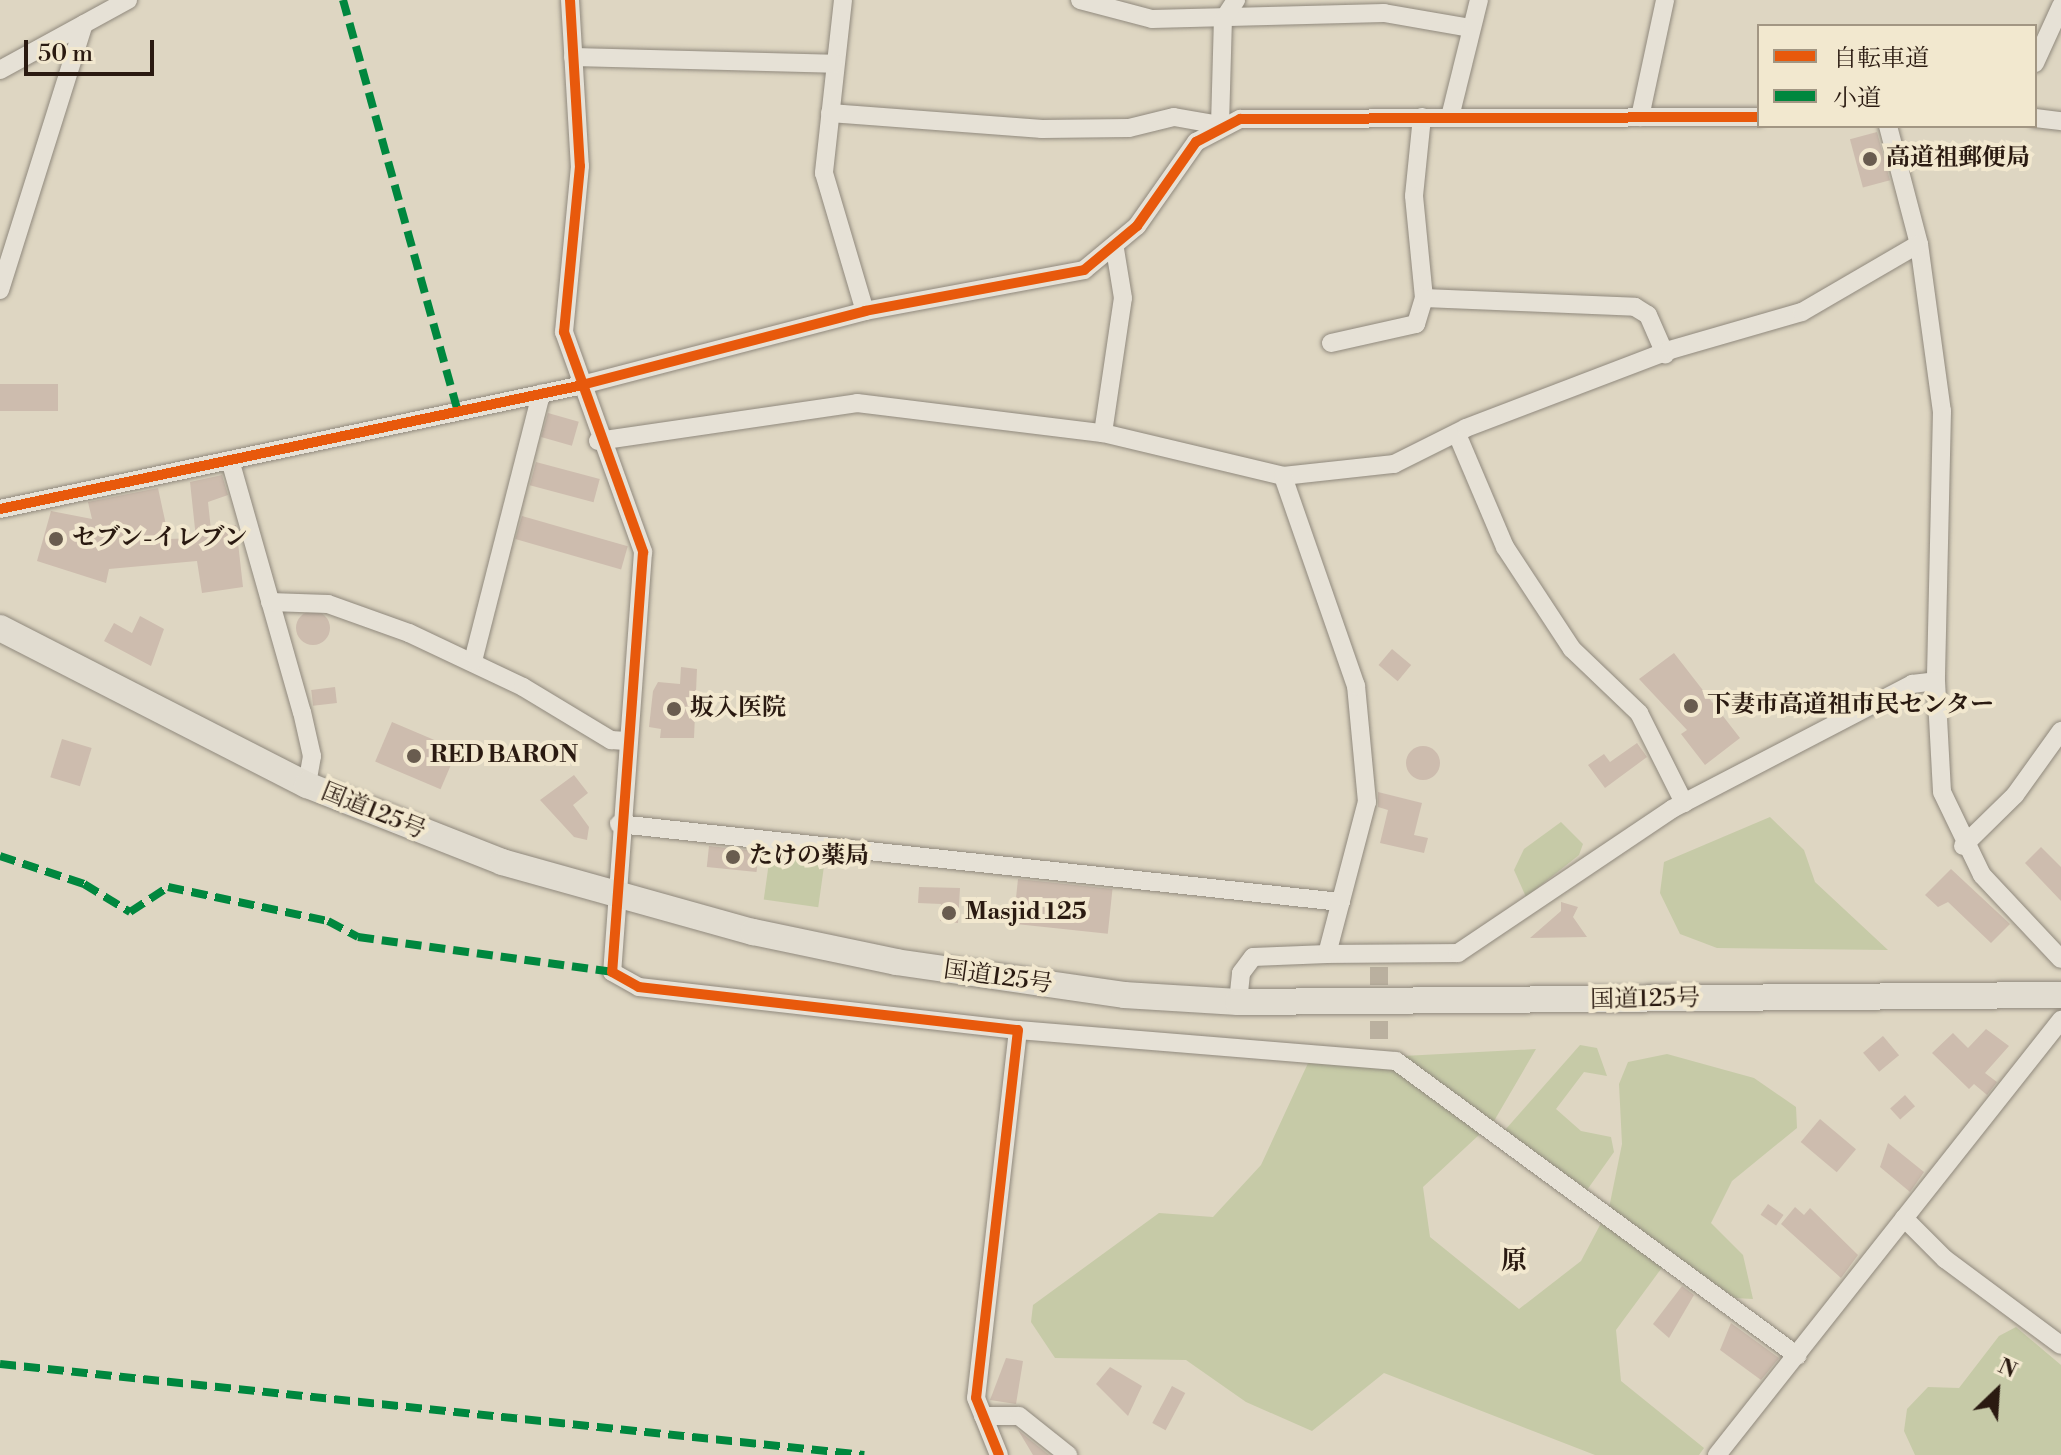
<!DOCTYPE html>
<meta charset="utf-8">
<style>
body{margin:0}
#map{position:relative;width:2061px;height:1455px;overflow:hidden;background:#ded6c2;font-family:"Libre Bodoni","Noto Serif JP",serif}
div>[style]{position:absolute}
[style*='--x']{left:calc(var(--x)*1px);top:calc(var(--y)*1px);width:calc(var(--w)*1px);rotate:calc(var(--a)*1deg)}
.green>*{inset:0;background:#c6caa7;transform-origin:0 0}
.building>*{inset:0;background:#cdbcae;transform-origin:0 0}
.round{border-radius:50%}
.minor-tunnel>*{height:18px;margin-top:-9px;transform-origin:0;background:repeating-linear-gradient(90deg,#bab09f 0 18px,transparent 0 27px)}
.roads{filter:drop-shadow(0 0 2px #90897d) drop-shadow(0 0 2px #90897d)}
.minor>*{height:18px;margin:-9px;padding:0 9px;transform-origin:9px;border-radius:9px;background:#e6e1d6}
.highway>*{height:26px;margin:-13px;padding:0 13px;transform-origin:13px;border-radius:13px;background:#e1dcd0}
.quiet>*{height:8px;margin-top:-4px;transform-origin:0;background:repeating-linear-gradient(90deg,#00873e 0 16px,transparent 0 24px)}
.cycleway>*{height:10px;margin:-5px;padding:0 5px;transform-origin:5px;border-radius:5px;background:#e8590c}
.dots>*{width:22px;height:22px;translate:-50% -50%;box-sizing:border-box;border:4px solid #f2e8cf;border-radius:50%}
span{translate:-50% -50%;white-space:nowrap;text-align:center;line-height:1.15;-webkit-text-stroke:8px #f2e8cf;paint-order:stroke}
.poi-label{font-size:24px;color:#2a1a11;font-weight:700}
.left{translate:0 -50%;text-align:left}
.street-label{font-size:24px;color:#2a1a11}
.neighbourhood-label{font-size:26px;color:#2a1a11;font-weight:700}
.legend{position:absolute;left:1757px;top:24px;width:280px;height:104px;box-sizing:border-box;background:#f2e8cf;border:2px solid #a29683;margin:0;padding:10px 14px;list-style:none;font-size:24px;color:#2a1a11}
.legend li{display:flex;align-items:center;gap:16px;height:40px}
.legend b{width:40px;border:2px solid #a29683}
.north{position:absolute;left:1957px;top:1351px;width:80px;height:80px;-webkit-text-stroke:6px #f2e8cf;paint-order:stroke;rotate:25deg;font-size:22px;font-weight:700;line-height:32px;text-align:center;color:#2a1a11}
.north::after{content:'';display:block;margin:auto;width:28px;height:36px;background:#2a1a11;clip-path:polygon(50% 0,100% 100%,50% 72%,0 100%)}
.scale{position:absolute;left:24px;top:40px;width:130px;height:36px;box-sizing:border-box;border:4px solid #2a1a11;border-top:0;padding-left:10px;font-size:24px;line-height:28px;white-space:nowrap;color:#2a1a11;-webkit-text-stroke:6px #f2e8cf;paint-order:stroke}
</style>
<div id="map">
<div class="green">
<div style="clip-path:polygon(1770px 817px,1804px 850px,1815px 882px,1888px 950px,1717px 948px,1680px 934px,1660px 893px,1664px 862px)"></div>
<div style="clip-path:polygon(1561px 822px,1583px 844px,1579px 855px,1526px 897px,1514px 870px,1524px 849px)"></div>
<div style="left:771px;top:848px;width:55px;height:52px;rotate:8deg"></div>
<div style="clip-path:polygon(1580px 1045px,1597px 1048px,1607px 1076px,1584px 1072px,1556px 1109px,1581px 1131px,1611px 1137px,1614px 1152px,1587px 1190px,1505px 1130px)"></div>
<div style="clip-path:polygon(1536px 1049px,1494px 1121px,1423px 1187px,1430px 1237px,1519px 1309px,1581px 1261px,1609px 1208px,1622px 1144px,1619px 1084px,1628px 1062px,1667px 1054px,1754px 1078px,1796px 1107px,1797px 1128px,1732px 1181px,1711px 1223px,1743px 1255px,1753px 1299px,1735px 1298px,1672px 1254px,1616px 1330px,1621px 1381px,1704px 1448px,1699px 1455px,1595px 1455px,1384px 1373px,1312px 1431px,1246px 1402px,1186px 1360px,1055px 1358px,1031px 1322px,1033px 1305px,1159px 1213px,1213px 1217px,1261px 1165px,1309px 1061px)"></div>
<div style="clip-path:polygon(2016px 1327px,2061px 1365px,2061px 1455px,1915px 1455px,1904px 1431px,1907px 1409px,1928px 1387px,1959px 1388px,1999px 1336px)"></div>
</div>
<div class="building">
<div style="left:1877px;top:132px;width:50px;height:28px;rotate:75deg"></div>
<div style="left:58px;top:384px;width:27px;height:58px;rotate:90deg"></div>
<div style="left:548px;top:413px;width:32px;height:25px;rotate:16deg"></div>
<div style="left:536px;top:462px;width:66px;height:24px;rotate:15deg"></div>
<div style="clip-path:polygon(222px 475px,228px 495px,208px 502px,211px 530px,236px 525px,243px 587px,202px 593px,197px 561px,109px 569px,106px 583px,37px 561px,51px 511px,92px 519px,88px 502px,158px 488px,169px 539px,196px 538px,190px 482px)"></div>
<div style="left:522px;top:516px;width:110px;height:24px;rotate:16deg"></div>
<div class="round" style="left:296px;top:611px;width:34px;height:34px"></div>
<div style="clip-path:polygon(140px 616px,164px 629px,151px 666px,104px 641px,114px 623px,132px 633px)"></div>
<div style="left:1392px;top:649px;width:25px;height:21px;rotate:40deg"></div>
<div style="clip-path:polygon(1674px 653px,1740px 738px,1705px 765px,1681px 734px,1687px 730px,1639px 679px)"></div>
<div style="clip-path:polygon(681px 667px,697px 669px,694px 738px,660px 738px,661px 729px,649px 727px,653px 691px,658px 682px,680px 684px)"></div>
<div style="left:335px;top:687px;width:16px;height:24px;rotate:83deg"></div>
<div style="left:392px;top:722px;width:71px;height:43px;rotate:23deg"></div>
<div style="left:62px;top:739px;width:31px;height:40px;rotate:17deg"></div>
<div style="clip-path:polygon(1637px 743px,1647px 757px,1605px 788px,1588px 765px,1604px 754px,1610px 762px)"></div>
<div class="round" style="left:1406px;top:746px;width:34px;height:34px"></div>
<div style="clip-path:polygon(574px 775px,588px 793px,573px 805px,589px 827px,587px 840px,574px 837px,540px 800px)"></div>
<div style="clip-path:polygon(1378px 792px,1422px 803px,1414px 835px,1428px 838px,1424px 853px,1380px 843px,1388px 810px,1378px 807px)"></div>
<div style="left:709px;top:846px;width:50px;height:21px;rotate:6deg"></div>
<div style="clip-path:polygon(2041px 847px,2061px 867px,2061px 901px,2025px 863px)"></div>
<div style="clip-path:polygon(1951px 869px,2010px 924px,1991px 943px,1948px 902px,1938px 907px,1925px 895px)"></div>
<div style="left:1018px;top:879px;width:95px;height:45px;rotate:6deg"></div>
<div style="clip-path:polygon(919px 887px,960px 888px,958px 923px,940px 921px,941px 904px,918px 903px)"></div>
<div style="clip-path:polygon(1561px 902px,1578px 907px,1573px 917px,1587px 937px,1530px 938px,1561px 911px)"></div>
<div style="clip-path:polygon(1986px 1029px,2009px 1046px,1985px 1073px,1997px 1082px,1987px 1095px,1974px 1084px,1969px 1089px,1932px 1053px,1953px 1033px,1968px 1048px)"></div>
<div style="left:1883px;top:1036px;width:25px;height:26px;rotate:50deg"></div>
<div style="left:1905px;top:1095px;width:15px;height:20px;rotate:48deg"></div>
<div style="left:1820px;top:1119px;width:47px;height:30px;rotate:40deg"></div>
<div style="clip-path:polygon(1888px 1143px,1924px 1172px,1910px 1192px,1880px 1167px)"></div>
<div style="left:1768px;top:1204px;width:19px;height:13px;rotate:35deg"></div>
<div style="clip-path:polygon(1795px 1207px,1804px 1215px,1810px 1208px,1858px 1255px,1841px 1278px,1781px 1224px)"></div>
<div style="clip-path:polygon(1682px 1286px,1694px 1295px,1669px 1338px,1653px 1324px)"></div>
<div style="clip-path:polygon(1731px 1323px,1779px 1358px,1761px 1380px,1720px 1350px)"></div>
<div style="clip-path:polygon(1006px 1358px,1023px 1361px,1016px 1404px,990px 1400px)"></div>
<div style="clip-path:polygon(1110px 1367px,1142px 1386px,1128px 1416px,1096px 1384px)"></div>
<div style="left:1172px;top:1386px;width:15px;height:42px;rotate:28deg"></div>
<div style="clip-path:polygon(1018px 1430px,1049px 1455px,1033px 1455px)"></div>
</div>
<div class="minor-tunnel">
<div style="--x:1379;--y:1039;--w:73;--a:-90"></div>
</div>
<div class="roads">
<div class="minor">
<div style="--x:570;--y:0;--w:166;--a:86.6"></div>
<div style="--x:580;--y:166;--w:167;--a:95.5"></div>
<div style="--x:564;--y:332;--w:234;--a:70.2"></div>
<div style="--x:643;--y:552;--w:421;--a:94.2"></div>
<div style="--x:612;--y:972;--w:31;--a:29"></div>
<div style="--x:639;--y:987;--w:381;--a:6.5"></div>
<div style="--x:1018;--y:1030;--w:370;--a:96.5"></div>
<div style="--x:976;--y:1398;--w:61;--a:68"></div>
<div style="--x:843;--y:0;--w:174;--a:96.3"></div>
<div style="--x:824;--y:173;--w:144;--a:73.5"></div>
<div style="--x:1080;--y:0;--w:74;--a:14.8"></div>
<div style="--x:1152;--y:19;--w:232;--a:-1.5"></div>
<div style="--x:1384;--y:13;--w:87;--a:9.9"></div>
<div style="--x:573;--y:57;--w:261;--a:1.5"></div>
<div style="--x:2035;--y:63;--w:63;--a:-65.5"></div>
<div style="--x:0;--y:70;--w:146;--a:-28.7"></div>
<div style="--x:830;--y:113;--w:213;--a:4.3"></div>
<div style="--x:1042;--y:129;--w:87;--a:-0.7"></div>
<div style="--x:1129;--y:128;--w:46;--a:-13.7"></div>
<div style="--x:1174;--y:117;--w:47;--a:9.9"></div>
<div style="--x:1220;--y:125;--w:105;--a:-88.4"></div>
<div style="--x:1223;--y:20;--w:24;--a:-57"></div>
<div style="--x:1422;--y:117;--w:79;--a:95.8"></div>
<div style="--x:1414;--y:196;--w:102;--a:84.4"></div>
<div style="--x:1424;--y:298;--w:211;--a:2.4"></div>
<div style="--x:1635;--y:307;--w:15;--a:32"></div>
<div style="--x:1648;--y:315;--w:43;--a:66.4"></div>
<div style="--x:1450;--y:117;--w:121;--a:-76.1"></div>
<div style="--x:1640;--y:117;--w:120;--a:-77.9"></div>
<div style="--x:2035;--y:118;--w:26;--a:7"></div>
<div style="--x:1888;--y:126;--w:122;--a:75.3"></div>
<div style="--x:1919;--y:244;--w:169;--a:82.2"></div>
<div style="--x:1942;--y:411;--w:270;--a:91.3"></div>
<div style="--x:1936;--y:681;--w:111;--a:86.9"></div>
<div style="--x:1942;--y:792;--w:92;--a:64.3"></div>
<div style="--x:1982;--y:875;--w:115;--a:46.8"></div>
<div style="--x:0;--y:290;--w:279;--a:-72.5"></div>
<div style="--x:1331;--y:343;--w:87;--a:-12.6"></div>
<div style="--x:1416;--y:324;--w:27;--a:-73"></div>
<div style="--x:1103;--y:433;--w:136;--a:-81.6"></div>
<div style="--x:1123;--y:298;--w:50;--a:-99.3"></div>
<div style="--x:1457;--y:434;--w:123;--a:67"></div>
<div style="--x:1505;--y:547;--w:122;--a:56.7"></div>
<div style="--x:1572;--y:649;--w:93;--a:43.7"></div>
<div style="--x:1639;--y:713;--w:101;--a:63.4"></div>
<div style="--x:598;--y:441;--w:262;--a:-8.3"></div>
<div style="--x:857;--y:403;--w:248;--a:7"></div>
<div style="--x:1103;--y:433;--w:185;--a:13.4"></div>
<div style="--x:1283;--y:476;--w:112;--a:-6.2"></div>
<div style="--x:1394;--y:464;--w:80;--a:-26.6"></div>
<div style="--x:1466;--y:428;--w:218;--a:-20.9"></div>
<div style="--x:1670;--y:350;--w:137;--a:-16.1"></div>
<div style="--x:1802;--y:312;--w:135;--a:-30.2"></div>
<div style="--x:230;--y:460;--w:262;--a:74.1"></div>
<div style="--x:302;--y:712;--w:45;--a:77.2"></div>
<div style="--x:312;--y:756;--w:29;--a:100"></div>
<div style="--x:0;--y:509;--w:591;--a:-12.01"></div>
<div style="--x:578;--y:386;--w:297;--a:-14.6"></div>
<div style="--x:865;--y:311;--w:223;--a:-10.6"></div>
<div style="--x:1084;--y:270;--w:69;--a:-39.7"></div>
<div style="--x:1137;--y:226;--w:103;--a:-54.9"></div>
<div style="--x:1196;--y:142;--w:50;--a:-27.6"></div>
<div style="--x:1240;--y:119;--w:519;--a:-0.22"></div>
<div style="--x:270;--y:602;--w:58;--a:2"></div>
<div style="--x:328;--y:604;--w:86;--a:19.7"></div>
<div style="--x:409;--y:633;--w:126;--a:25.3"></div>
<div style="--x:523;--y:687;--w:103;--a:31.1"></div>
<div style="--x:611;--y:740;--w:15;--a:4"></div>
<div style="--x:473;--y:661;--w:276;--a:-75.7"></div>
<div style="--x:619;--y:824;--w:726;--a:6.17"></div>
<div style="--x:1963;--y:846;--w:73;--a:-44.4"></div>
<div style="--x:2015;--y:795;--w:79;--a:-54.3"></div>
<div style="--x:1327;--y:954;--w:131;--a:-0.4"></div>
<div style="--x:1458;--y:953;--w:258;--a:-33.9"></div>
<div style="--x:1672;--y:809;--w:271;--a:-27.5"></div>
<div style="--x:1912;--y:684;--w:24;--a:-7"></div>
<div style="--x:1238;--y:1002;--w:29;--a:-84"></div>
<div style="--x:1241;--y:973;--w:20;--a:-53"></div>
<div style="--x:1253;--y:957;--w:74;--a:-2.3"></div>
<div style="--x:1327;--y:954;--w:157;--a:-75.3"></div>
<div style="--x:1367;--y:802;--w:117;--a:-95.4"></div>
<div style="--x:1356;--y:686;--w:222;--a:-109.2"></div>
<div style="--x:1018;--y:1030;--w:379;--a:4.7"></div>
<div style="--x:1396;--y:1061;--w:498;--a:36.3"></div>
<div style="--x:1904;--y:1218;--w:58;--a:45"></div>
<div style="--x:1945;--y:1259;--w:144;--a:36.6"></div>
<div style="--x:983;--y:1416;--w:36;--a:0"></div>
<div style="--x:1019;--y:1416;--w:63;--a:38.5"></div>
<div style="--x:1717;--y:1455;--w:555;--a:-51.66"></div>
</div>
<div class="highway">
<div style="--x:0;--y:628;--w:345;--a:27.1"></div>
<div style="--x:307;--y:785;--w:210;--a:21.5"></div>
<div style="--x:502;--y:862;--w:261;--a:15.6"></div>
<div style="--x:753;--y:932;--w:146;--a:11.8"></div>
<div style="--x:896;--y:962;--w:230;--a:8.2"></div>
<div style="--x:1124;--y:995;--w:114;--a:3.5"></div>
<div style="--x:1238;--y:1002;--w:823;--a:-0.49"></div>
</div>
</div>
<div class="quiet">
<div style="--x:343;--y:0;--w:428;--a:74.4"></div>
<div style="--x:0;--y:856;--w:89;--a:18.4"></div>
<div style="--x:84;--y:884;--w:54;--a:31.3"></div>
<div style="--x:130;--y:912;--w:45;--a:-33.3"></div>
<div style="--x:168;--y:887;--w:164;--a:12"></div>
<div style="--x:328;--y:921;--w:34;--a:28"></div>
<div style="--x:358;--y:937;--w:256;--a:7.8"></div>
<div style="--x:0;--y:1364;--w:869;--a:6.01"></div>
</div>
<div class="cycleway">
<div style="--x:570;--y:0;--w:166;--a:86.6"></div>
<div style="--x:580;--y:166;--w:167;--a:95.5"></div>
<div style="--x:564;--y:332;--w:234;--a:70.2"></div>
<div style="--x:643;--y:552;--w:421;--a:94.2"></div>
<div style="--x:612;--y:972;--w:31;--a:29"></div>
<div style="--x:639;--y:987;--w:381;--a:6.5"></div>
<div style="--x:1018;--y:1030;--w:370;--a:96.5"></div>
<div style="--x:976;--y:1398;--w:61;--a:68"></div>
<div style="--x:0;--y:509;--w:591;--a:-12.01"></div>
<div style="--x:578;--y:386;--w:297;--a:-14.6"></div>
<div style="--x:865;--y:311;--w:223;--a:-10.6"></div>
<div style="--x:1084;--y:270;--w:69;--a:-39.7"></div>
<div style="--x:1137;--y:226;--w:103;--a:-54.9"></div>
<div style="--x:1196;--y:142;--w:50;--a:-27.6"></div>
<div style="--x:1240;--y:119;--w:519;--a:-0.22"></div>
</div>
<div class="dots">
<div style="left:1870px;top:159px;background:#695c4f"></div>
<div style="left:56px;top:539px;background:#695c4f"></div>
<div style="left:1691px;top:706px;background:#695c4f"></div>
<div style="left:674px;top:709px;background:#695c4f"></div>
<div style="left:414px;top:756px;background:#695c4f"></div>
<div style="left:733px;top:857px;background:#695c4f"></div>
<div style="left:949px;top:913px;background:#695c4f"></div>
</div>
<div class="poi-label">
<span class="left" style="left:1886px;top:159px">高道祖郵便局</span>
<span class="left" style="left:72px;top:539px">セブン-イレブン</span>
<span class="left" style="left:1707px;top:706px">下妻市高道祖市民センター</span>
<span class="left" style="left:690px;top:709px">坂入医院</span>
<span class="left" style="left:430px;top:756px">RED BARON</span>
<span class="left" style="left:749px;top:857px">たけの薬局</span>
<span class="left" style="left:965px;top:913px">Masjid 125</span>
</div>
<div class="street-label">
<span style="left:373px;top:812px;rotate:22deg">国道125号</span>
<span style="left:998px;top:978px;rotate:8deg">国道125号</span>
<span style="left:1645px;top:1000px;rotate:-1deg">国道125号</span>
</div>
<div class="neighbourhood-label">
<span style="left:1514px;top:1262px">原</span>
</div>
<ul class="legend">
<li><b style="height:10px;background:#e8590c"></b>自転車道</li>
<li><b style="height:10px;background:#00873e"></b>小道</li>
</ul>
<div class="north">N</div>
<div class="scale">50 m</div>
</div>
